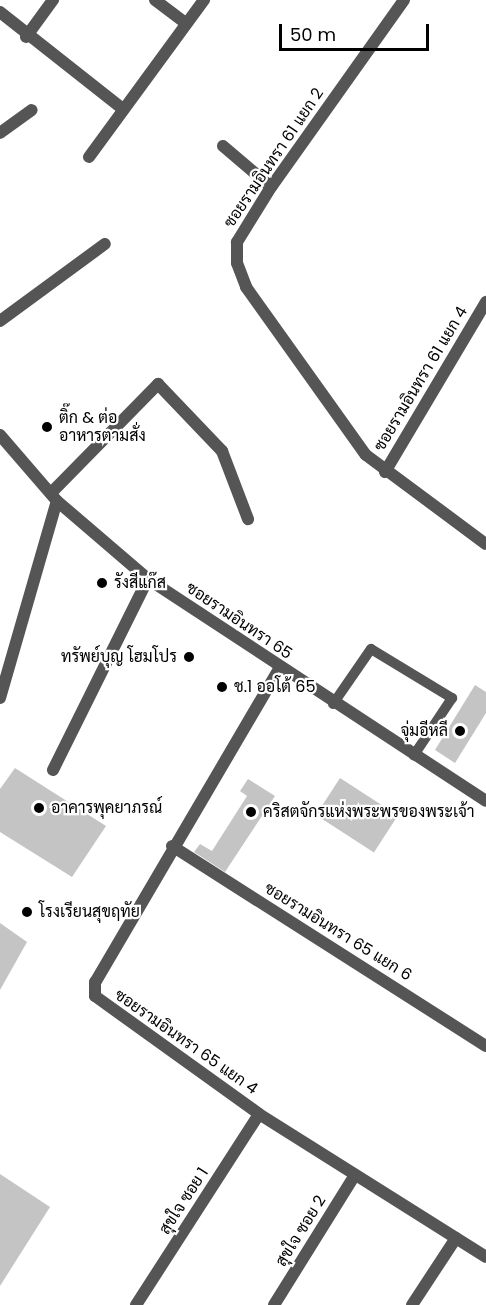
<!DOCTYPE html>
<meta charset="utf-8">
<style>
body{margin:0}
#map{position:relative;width:486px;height:1305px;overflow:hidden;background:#fff;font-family:Poppins,Sarabun,sans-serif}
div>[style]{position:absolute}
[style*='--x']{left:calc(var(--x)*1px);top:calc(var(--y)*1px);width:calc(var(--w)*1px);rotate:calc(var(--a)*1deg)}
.building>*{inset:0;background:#c4c4c4;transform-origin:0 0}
.service>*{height:10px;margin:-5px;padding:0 5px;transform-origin:5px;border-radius:5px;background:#555}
.minor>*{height:12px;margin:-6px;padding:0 6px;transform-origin:6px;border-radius:6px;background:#555}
.dots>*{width:16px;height:16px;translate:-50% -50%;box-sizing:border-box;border:3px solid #fff;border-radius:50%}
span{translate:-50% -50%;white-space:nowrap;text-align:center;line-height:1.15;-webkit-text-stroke:4.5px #fff;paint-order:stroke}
.street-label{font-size:16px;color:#000}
.poi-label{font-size:16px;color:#000}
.left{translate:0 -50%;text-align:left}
.right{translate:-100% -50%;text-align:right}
.scale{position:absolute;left:279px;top:24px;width:150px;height:27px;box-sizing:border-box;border:3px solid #000;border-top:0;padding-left:8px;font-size:18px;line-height:21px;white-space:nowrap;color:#000;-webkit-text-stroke:4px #fff;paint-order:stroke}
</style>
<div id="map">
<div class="building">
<div style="clip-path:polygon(475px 685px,486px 692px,486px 713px,455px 763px,435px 750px)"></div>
<div style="clip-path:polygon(15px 768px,106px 826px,72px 877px,0 832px,0 789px)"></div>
<div style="left:340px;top:778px;width:69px;height:44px;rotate:33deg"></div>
<div style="clip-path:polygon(248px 779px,275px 796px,225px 872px,194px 852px,200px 844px,212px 851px,247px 796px,240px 791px)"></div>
<div style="clip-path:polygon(0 923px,27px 942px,0 990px)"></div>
<div style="clip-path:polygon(0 1174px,50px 1207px,0 1286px)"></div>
</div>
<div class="service">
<div style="--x:333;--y:704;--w:67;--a:-55.4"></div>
<div style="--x:371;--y:649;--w:95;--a:31.2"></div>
<div style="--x:452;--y:698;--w:69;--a:123.7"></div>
</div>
<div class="minor">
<div style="--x:155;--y:0;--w:39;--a:37"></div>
<div style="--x:404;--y:0;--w:229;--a:125.4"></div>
<div style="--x:271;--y:187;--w:65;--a:121.7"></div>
<div style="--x:237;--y:242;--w:21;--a:90"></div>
<div style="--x:237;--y:263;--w:26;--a:69"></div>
<div style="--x:246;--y:287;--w:206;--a:54.5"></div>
<div style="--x:366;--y:455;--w:149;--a:36.6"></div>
<div style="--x:0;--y:12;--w:157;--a:38.3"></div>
<div style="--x:26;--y:37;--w:46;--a:-53.9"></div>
<div style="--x:0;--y:133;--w:39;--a:-36"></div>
<div style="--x:223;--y:146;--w:63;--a:40.5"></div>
<div style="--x:89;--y:157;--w:195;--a:-53.8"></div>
<div style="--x:0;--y:321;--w:130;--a:-36.3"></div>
<div style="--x:0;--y:435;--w:87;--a:49.2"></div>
<div style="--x:57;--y:501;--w:120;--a:40.6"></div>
<div style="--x:148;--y:579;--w:404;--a:33.3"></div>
<div style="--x:385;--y:472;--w:198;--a:-59.3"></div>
<div style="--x:51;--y:493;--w:153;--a:-45.5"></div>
<div style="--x:158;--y:384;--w:93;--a:46.3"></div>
<div style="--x:222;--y:451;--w:73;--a:69.1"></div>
<div style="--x:279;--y:669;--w:363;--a:120.4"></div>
<div style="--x:95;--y:982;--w:14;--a:90"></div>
<div style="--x:95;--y:996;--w:202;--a:35.7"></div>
<div style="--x:259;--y:1114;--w:268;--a:32.2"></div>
<div style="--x:0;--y:698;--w:205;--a:-73.9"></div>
<div style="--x:53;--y:770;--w:213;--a:-63.6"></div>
<div style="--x:172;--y:846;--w:372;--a:32.5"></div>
<div style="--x:136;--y:1305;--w:227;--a:-57.2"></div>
<div style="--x:274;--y:1305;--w:153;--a:-58.1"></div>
<div style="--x:412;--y:1305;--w:80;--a:-56.7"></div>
</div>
<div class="dots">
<div style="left:47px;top:427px;background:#000"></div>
<div style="left:102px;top:583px;background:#000"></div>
<div style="left:189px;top:657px;background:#000"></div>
<div style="left:222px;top:687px;background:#000"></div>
<div style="left:460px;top:731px;background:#000"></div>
<div style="left:39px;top:808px;background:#000"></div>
<div style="left:251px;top:812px;background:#000"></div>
<div style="left:27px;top:912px;background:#000"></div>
</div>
<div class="street-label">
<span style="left:274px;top:158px;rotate:-56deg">ซอยรามอินทรา 61 แยก 2</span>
<span style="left:421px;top:379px;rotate:-59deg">ซอยรามอินทรา 61 แยก 4</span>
<span style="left:239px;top:621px;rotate:34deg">ซอยรามอินทรา 65</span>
<span style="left:338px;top:932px;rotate:32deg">ซอยรามอินทรา 65 แยก 6</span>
<span style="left:186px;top:1042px;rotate:35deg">ซอยรามอินทรา 65 แยก 4</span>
<span style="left:184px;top:1201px;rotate:-57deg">สุขใจ ซอย 1</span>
<span style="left:301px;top:1231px;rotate:-58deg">สุขใจ ซอย 2</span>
</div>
<div class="poi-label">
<span class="left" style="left:59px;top:427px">ติ๊ก &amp; ต่อ<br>อาหารตามสั่ง</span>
<span class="left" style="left:114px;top:583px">รังสีแก๊ส</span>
<span class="right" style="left:177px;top:657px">ทรัพย์บุญ โฮมโปร</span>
<span class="left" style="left:234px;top:687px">ช.1 ออโต้ 65</span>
<span class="right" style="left:448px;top:731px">จุ่มอีหลี</span>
<span class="left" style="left:51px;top:808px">อาคารพุคยาภรณ์</span>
<span class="left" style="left:263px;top:812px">คริสตจักรแห่งพระพรของพระเจ้า</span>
<span class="left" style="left:39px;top:912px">โรงเรียนสุขฤทัย</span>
</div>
<div class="scale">50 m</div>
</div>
